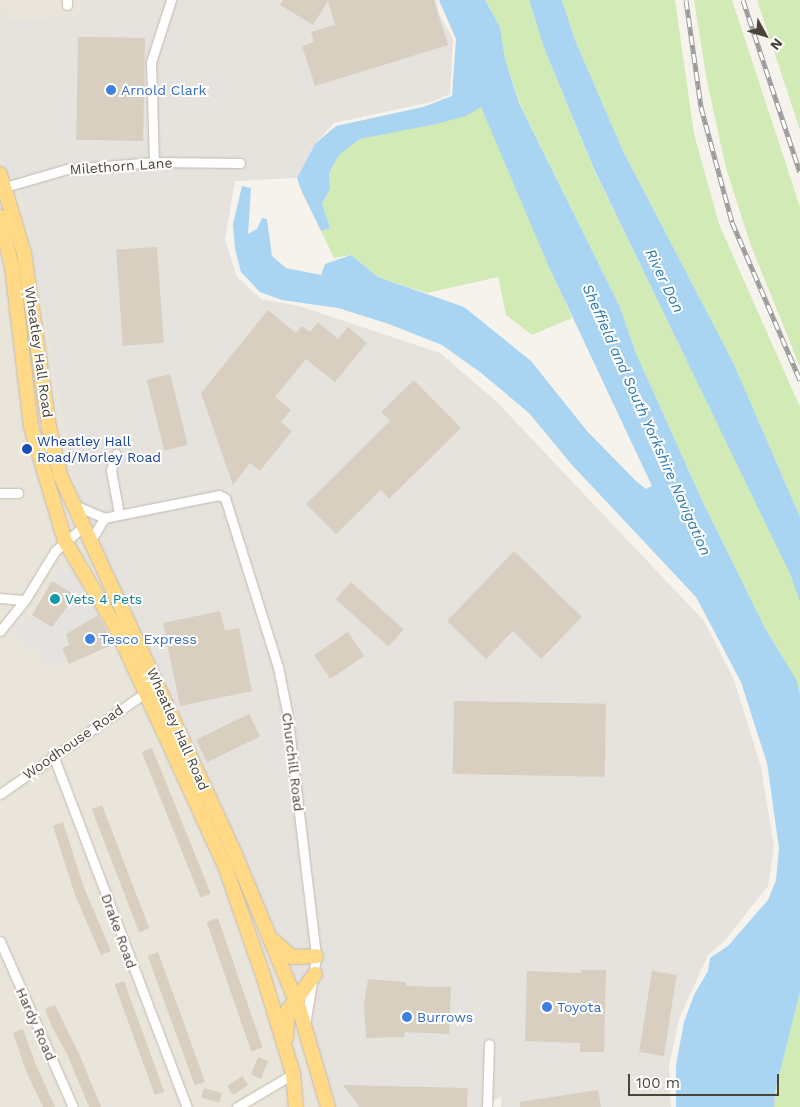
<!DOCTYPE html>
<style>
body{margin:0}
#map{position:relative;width:800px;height:1107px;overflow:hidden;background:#f6f3ec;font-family:"Work Sans",sans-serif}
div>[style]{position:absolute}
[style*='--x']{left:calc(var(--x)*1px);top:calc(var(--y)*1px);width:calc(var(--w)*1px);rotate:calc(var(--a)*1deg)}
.residential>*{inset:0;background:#eae5da}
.industrial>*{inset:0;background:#e6e2dd}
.green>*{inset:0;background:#d2eab5}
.parking>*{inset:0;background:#e5e3e0}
.water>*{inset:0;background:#a9d4f2}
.building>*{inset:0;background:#d8cfc1;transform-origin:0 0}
.roads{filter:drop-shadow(0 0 1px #c2bbae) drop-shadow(0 0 1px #c2bbae)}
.minor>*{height:9px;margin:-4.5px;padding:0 4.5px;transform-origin:4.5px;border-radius:4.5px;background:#fff}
.trunk>*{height:14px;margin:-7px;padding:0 7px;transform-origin:7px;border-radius:7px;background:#ffd985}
.rail>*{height:5px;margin-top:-2.5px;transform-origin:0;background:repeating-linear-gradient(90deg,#fff 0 9px,#9a9a9a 0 18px);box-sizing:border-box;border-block:1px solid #9a9a9a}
.dots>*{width:14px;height:14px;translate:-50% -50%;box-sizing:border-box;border:2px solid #fff;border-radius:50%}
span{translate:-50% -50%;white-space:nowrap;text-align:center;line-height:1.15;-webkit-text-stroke:4px #fff;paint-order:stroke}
.shop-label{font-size:14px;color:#366cbe}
.left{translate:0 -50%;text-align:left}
.street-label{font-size:14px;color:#4b4439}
.transit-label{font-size:14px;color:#164399}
.culture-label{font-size:14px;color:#0d838f}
.water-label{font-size:15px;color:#2e7ab2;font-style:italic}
.north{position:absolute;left:740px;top:10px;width:50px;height:50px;-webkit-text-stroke:4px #fff;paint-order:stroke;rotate:129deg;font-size:14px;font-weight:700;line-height:20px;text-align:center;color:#4b4439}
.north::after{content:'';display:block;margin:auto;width:18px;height:22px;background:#4b4439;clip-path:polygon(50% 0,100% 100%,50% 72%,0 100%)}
.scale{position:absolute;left:628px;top:1074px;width:151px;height:22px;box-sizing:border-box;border:2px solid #4b4439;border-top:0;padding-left:6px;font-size:15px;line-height:18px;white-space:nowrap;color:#4b4439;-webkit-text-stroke:4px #fff;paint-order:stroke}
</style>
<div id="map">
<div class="residential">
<div style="clip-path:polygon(0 0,79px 0,80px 14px,10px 21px,0 13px)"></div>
<div style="clip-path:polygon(0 157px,22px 197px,299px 1008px,320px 1107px,0 1107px)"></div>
</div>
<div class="industrial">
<div style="clip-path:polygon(79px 0,436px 0,440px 16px,453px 39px,450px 94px,431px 102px,334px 123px,315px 144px,297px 178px,235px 181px,225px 240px,237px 277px,261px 299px,299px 306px,440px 353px,497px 402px,704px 621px,734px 680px,761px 767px,774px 847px,768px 886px,726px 939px,708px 955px,679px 1019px,669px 1066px,671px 1107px,501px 1107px,502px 1096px,482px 1107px,328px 1107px,299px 1008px,84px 526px,22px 197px,0 157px,0 13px,4px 10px,10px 21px,80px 14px)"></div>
</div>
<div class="green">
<div style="clip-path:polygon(485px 0,529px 0,544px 48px,594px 170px,792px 576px,800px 602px,800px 696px,796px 681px,766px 630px,701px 498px,635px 351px,620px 307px,519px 102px,505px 59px,500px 27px)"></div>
<div style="clip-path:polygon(562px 0,675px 0,694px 134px,719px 224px,800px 407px,800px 517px,733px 362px,623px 151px,575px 40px)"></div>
<div style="clip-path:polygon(694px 0,732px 0,800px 207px,800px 367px,750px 243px,726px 168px,707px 81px)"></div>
<div style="clip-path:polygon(757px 0,800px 0,800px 130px)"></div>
<div style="clip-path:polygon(481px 106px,572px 318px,532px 335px,506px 315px,498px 277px,427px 293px,378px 277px,351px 255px,334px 258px,321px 231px,329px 228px,322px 204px,330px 189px,329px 173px,339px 155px,360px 139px,466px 116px)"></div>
<div style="clip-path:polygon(800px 992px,800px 1107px,774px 1107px,775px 1092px)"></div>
</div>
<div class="parking">
<div style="clip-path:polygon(59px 567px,74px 569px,101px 614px,65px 634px,69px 645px,62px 648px,67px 659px,52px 668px,41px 658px,42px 653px,29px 648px,13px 634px,32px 615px,52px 627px,58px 617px,61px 618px,71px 593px,52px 581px)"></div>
</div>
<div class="water">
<div style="clip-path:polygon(439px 0,485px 0,500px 27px,505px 59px,519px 103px,620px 307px,635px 351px,701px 498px,766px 630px,797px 681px,800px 696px,800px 992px,775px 1092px,774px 1107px,676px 1107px,676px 1065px,684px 1022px,694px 995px,708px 971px,710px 958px,728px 946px,768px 900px,776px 880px,779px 848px,767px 763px,741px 682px,696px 597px,572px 465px,529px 413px,480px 372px,442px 345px,389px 324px,338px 308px,282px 300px,260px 292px,241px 272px,235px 249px,233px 224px,242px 186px,251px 188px,248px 234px,257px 229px,262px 218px,267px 219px,272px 256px,286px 268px,321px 275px,325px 264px,351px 255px,378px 277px,464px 307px,531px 361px,587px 431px,636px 481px,646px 489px,652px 486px,549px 267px,481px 107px,466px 116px,436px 124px,360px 139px,339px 155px,329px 173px,330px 189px,322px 204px,330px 228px,321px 231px,302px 192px,297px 178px,315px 144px,336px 126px,423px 107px,452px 96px,456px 39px)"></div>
<div style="clip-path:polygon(529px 0,562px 0,575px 40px,623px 151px,733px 362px,800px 517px,800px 602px,791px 576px,594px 169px,544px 48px)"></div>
</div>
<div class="building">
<div style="clip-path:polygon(283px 0,434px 0,448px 45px,315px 86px,302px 46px,314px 42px,311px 32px,335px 25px,328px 1px,313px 25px,280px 5px)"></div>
<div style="left:145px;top:38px;width:103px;height:67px;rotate:91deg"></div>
<div style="left:157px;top:247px;width:96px;height:41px;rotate:86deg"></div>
<div style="clip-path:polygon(268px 310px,296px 333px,302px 326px,310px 332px,318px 322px,338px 339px,348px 327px,367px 343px,335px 382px,306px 359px,275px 397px,291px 410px,281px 422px,292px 431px,260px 471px,250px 463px,233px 485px,201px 393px)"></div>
<div style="left:170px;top:374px;width:73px;height:24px;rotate:76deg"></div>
<div style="clip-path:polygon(414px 380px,461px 428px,389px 499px,381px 490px,336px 534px,306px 504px,390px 421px,381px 412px)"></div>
<div style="clip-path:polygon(514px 551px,582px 617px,541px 659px,513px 631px,486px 659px,447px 621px)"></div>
<div style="clip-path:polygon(52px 581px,72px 593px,65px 604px,68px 606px,52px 627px,32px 615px)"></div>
<div style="left:351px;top:582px;width:71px;height:23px;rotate:42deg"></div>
<div style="clip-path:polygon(220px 611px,225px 631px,239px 628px,252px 691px,180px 706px,163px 623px)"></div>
<div style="clip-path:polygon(98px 615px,114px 644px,69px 664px,62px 648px,69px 645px,66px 634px)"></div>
<div style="left:348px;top:632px;width:29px;height:41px;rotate:56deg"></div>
<div style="left:454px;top:701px;width:152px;height:73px;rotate:1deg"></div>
<div style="left:249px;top:714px;width:25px;height:59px;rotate:64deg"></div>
<div style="left:152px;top:748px;width:157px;height:11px;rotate:68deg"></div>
<div style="left:102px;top:805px;width:132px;height:11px;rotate:69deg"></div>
<div style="clip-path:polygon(63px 822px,83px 885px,111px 951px,101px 955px,75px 895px,53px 826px)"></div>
<div style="left:218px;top:918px;width:137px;height:12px;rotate:71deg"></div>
<div style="left:158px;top:952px;width:138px;height:11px;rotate:70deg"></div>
<div style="clip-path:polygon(581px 970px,606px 970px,604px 1052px,580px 1052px,580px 1043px,525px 1041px,527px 971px,581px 973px)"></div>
<div style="left:652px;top:971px;width:25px;height:82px;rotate:9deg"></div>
<div style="clip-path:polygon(368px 979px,406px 982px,406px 986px,451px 987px,449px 1034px,405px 1032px,404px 1037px,366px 1038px,364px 1003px)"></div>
<div style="left:124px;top:981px;width:118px;height:10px;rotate:70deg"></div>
<div style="clip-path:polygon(55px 1005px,80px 1056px,101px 1107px,89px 1107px,67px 1054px,53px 1029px,45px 1009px)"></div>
<div style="clip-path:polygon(23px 1029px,36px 1065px,55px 1107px,43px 1107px,26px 1071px,13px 1033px)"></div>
<div style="left:258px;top:1057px;width:11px;height:19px;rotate:22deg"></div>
<div style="left:242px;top:1076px;width:11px;height:18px;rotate:56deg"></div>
<div style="clip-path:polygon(343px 1085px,468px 1088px,467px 1107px,360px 1107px)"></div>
<div style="left:204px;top:1088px;width:19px;height:10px;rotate:16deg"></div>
<div style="clip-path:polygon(598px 1090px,601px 1107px,520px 1107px,520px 1102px)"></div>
</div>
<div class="roads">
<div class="minor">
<div style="--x:67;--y:0;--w:5;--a:90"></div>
<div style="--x:154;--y:162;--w:100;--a:-91.7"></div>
<div style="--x:151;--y:62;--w:65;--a:-72.1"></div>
<div style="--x:5;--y:187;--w:65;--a:-16.2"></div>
<div style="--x:67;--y:169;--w:87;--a:-4.6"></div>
<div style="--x:154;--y:162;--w:86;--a:0.7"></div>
<div style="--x:116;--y:454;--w:17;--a:107"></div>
<div style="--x:111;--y:470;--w:45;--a:79.7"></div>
<div style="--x:0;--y:493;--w:18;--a:0"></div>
<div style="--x:74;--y:505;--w:33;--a:23"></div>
<div style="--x:91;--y:540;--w:26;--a:-59"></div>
<div style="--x:104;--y:518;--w:117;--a:-11.3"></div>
<div style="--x:219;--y:495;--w:7;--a:27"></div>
<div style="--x:225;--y:498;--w:177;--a:72.6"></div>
<div style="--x:278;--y:667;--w:46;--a:78.7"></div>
<div style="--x:287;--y:712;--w:247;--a:83.2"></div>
<div style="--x:316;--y:957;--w:63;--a:99.2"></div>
<div style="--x:0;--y:598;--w:25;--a:5"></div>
<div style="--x:0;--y:631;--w:40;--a:-51"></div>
<div style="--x:25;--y:600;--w:57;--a:-58.5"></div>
<div style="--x:55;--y:551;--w:38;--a:-41"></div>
<div style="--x:53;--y:755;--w:377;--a:69.2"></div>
<div style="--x:0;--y:794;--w:178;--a:-34.9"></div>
<div style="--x:0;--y:941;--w:181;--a:66.3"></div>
<div style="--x:237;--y:1107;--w:65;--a:-30.5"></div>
<div style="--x:487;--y:1107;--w:63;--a:-88.2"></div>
</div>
<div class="trunk">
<div style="--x:0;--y:174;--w:83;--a:73.1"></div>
<div style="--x:24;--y:253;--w:176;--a:81.8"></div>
<div style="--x:49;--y:427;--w:49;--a:77.1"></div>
<div style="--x:60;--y:475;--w:415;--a:65.2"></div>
<div style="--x:234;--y:852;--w:169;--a:67.4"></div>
<div style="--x:299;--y:1008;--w:103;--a:73.7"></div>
<div style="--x:0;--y:217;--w:51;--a:76.5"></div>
<div style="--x:12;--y:267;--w:161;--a:83.2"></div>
<div style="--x:31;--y:427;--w:119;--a:73.4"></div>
<div style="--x:65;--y:541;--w:101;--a:59.6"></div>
<div style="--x:116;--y:628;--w:262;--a:65.4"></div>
<div style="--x:225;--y:866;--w:115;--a:70.8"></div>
<div style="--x:263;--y:975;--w:103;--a:73.1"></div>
<div style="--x:293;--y:1074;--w:33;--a:85"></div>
<div style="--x:274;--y:941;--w:24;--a:42"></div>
<div style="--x:292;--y:957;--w:24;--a:-2"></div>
<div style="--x:286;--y:1038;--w:28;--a:-86"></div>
<div style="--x:288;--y:1010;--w:45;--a:-53.1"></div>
</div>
</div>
<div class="rail">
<div style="--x:686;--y:0;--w:108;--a:82"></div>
<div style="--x:701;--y:107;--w:119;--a:74.9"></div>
<div style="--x:732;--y:222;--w:172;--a:66.7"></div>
<div style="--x:743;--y:0;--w:181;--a:71.7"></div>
</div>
<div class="dots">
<div style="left:111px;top:90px;background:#3f7fe0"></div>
<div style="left:27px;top:449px;background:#1a4fb4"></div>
<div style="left:55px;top:599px;background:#0f9aa8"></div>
<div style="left:90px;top:639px;background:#3f7fe0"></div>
<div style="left:547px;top:1007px;background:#3f7fe0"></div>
<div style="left:407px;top:1017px;background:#3f7fe0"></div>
</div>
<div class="shop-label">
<span class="left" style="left:121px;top:90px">Arnold Clark</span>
<span class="left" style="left:100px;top:639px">Tesco Express</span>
<span class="left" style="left:557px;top:1007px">Toyota</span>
<span class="left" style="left:417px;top:1017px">Burrows</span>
</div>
<div class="street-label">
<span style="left:121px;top:166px;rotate:-4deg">Milethorn Lane</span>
<span style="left:39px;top:352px;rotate:82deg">Wheatley Hall Road</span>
<span style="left:178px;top:729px;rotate:66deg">Wheatley Hall Road</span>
<span style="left:73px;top:742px;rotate:-35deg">Woodhouse Road</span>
<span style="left:293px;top:762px;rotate:83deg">Churchill Road</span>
<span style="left:119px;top:931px;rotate:70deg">Drake Road</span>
<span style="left:36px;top:1024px;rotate:66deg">Hardy Road</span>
</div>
<div class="transit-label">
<span class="left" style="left:37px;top:449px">Wheatley Hall<br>Road/Morley Road</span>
</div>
<div class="culture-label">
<span class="left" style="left:65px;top:599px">Vets 4 Pets</span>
</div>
<div class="water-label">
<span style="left:664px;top:281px;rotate:64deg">River Don</span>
<span style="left:646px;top:420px;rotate:66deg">Sheffield and South Yorkshire Navigation</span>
</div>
<div class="north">N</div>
<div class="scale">100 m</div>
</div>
